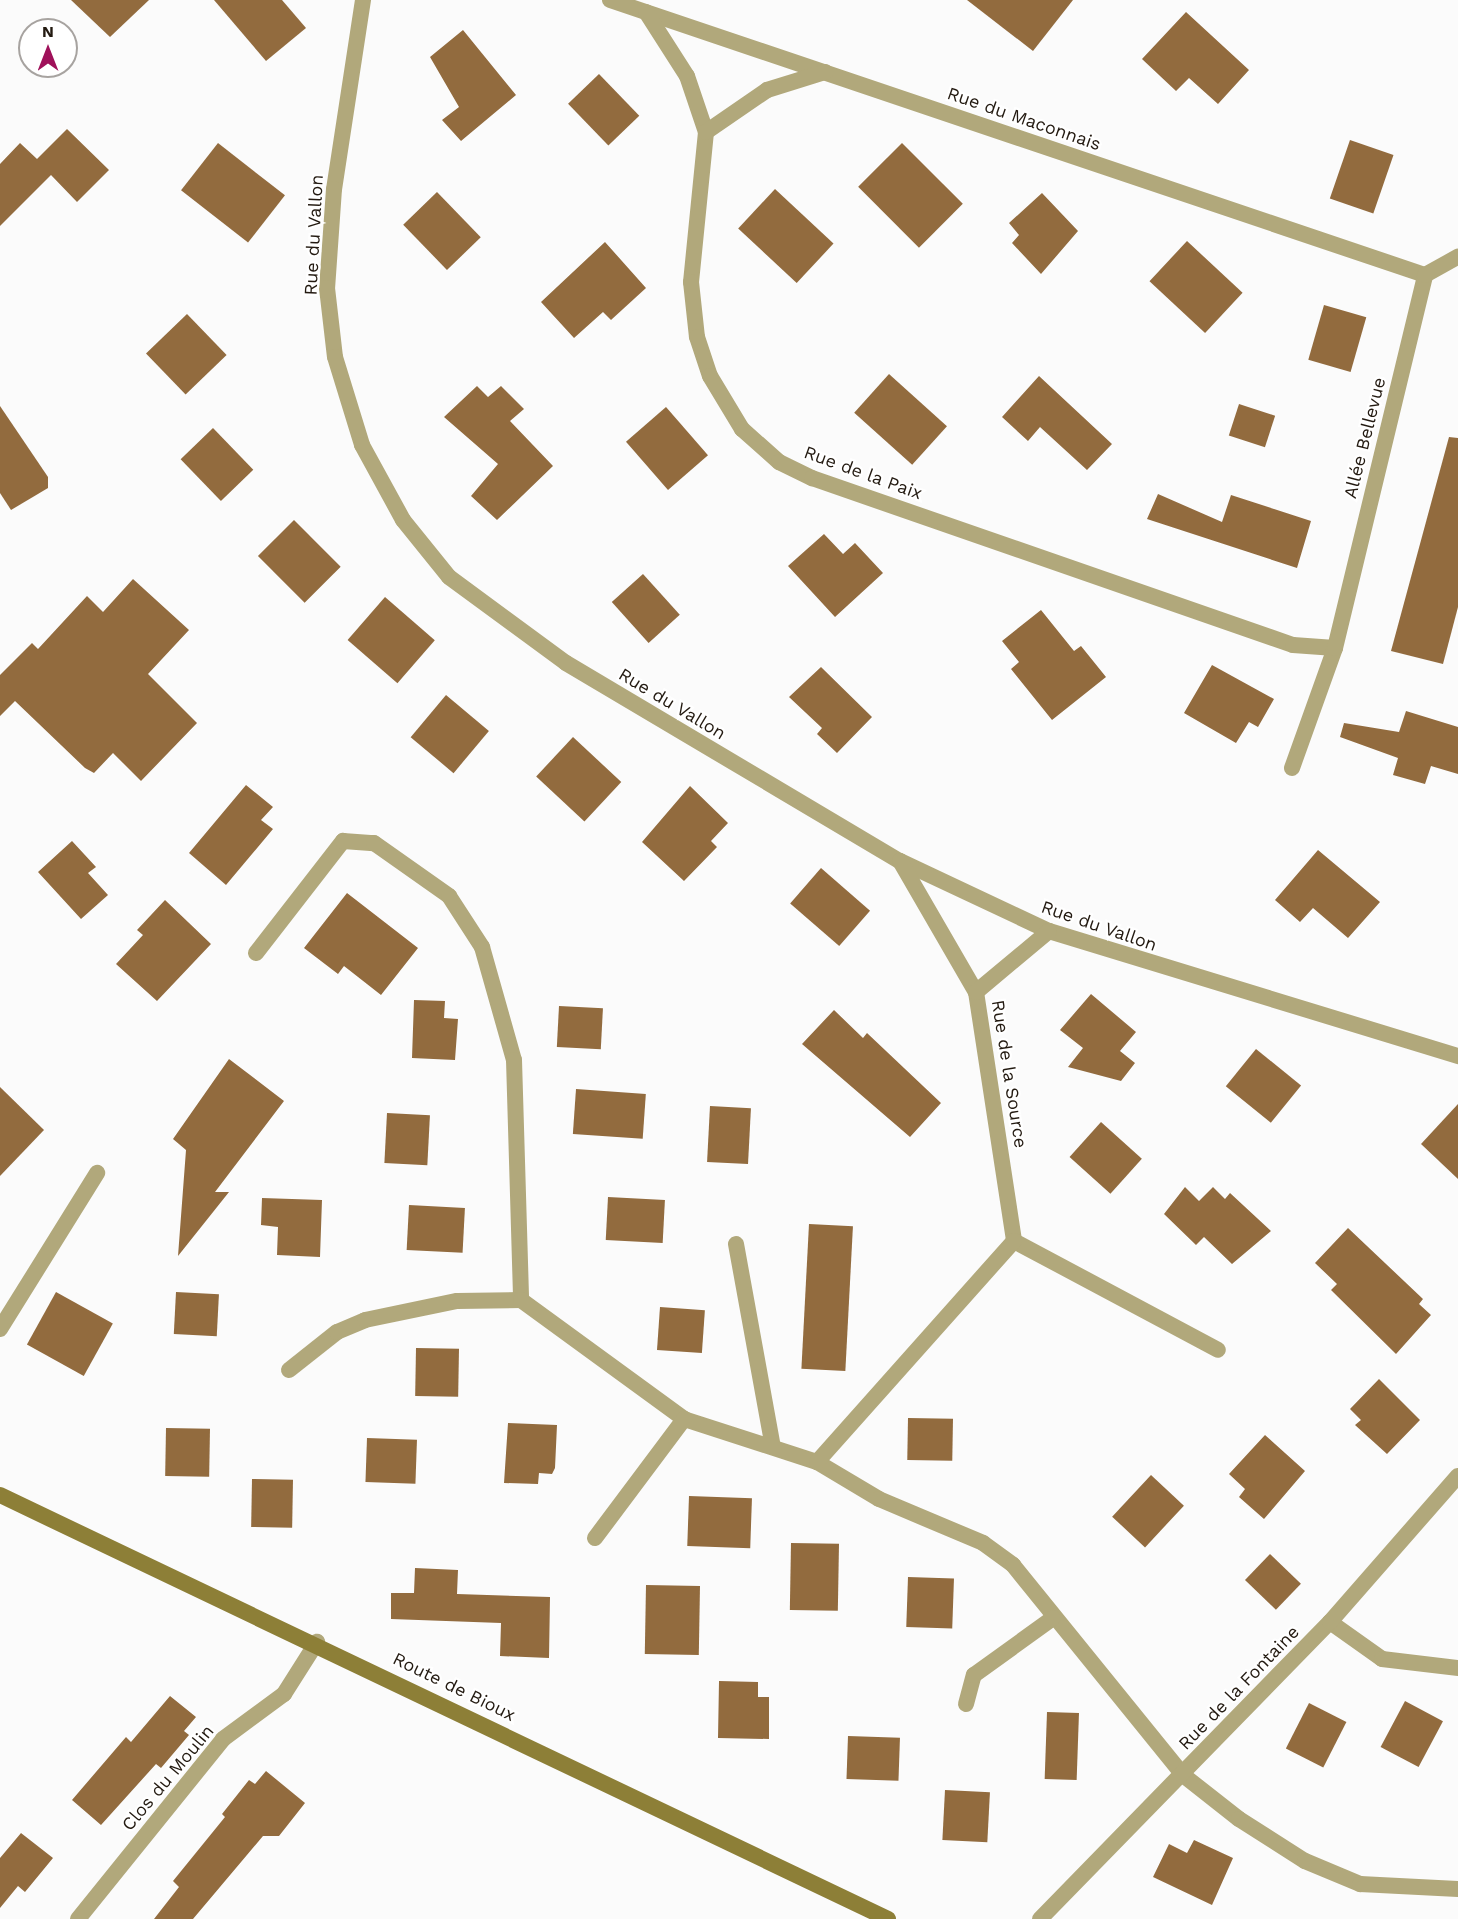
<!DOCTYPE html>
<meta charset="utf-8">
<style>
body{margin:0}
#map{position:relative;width:1458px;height:1919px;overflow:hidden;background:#fbfbfb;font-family:"Work Sans",sans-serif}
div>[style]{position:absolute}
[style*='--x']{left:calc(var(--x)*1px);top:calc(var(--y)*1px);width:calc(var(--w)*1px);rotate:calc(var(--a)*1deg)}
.building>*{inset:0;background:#926b3e;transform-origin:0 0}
.minor>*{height:16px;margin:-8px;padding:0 8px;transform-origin:8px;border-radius:8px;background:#b1a87b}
.secondary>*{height:16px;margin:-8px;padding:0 8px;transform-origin:8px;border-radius:8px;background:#8d7f37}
span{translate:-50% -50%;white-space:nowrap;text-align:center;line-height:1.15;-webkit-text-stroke:4.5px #fff;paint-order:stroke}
.street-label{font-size:18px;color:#231a11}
.north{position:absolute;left:18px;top:18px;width:60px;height:60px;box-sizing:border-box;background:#fff;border:2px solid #a7a3a0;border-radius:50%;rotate:0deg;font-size:16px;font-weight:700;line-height:24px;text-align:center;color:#231a11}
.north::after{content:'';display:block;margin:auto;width:21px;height:27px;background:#9f115a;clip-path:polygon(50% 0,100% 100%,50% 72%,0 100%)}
</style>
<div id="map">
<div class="building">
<div style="clip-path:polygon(71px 0,149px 0,110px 37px)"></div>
<div style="clip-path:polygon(214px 0,282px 0,306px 28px,266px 61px)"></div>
<div style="clip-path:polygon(967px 0,1073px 0,1033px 51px)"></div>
<div style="clip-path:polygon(1186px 12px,1249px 70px,1218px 104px,1189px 78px,1176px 91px,1142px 59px)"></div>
<div style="clip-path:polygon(463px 30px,516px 95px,461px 141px,442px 120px,459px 107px,430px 57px)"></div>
<div style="left:599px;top:74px;width:58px;height:43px;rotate:46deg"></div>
<div style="clip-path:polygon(67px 129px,109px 170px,77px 202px,51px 175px,0 226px,0 164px,20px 143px,37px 159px)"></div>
<div style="left:1350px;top:140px;width:46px;height:62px;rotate:19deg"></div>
<div style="left:218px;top:143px;width:85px;height:60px;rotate:38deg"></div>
<div style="left:902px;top:143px;width:86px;height:62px;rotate:45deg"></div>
<div style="left:775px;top:189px;width:80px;height:54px;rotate:43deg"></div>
<div style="left:437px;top:192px;width:63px;height:47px;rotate:46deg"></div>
<div style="clip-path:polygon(1042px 193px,1078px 231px,1041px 274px,1012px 243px,1019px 235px,1009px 223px)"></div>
<div style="left:1187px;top:241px;width:76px;height:55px;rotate:43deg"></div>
<div style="clip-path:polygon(605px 242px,646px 288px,611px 320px,603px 312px,574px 338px,541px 302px)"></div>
<div style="left:1324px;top:305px;width:44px;height:57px;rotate:16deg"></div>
<div style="left:187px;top:314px;width:57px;height:57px;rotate:46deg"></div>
<div style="left:889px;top:374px;width:78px;height:52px;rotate:42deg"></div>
<div style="clip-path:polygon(1039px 376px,1112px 444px,1087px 470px,1040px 427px,1028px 441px,1002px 417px)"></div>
<div style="clip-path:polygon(477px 386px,488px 397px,501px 386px,524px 409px,510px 421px,553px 466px,497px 520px,471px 496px,498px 464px,444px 417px)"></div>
<div style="left:1239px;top:404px;width:38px;height:33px;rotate:18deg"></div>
<div style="clip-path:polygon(0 406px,48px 477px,48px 488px,11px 510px,0 493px)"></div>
<div style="left:666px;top:407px;width:64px;height:53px;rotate:49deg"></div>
<div style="left:213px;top:428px;width:58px;height:45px;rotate:46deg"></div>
<div style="clip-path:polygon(1449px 437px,1458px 438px,1458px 607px,1443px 664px,1391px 651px)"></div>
<div style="clip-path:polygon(1158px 494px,1222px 522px,1231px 495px,1311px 521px,1297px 568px,1147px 519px)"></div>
<div style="left:294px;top:520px;width:66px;height:51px;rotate:45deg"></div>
<div style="clip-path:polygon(824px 534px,843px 554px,855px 543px,883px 573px,835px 617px,788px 566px)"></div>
<div style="left:643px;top:574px;width:55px;height:42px;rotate:48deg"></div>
<div style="clip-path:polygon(133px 579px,189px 630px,148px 674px,197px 723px,141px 781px,113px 753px,94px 773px,85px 768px,15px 701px,0 716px,0 675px,32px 643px,38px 649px,87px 596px,103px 612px)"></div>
<div style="left:385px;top:597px;width:66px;height:57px;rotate:41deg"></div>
<div style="clip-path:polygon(1041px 610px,1074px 651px,1081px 646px,1106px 677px,1052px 720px,1011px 669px,1019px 662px,1002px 641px)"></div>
<div style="clip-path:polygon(1212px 665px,1274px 699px,1258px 727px,1249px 722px,1236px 743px,1184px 713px)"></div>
<div style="clip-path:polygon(821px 667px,872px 717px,837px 753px,817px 734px,822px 728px,789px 697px)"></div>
<div style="left:446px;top:695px;width:56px;height:55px;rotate:40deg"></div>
<div style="clip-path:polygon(1406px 711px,1458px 727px,1458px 774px,1431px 766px,1425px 784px,1393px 775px,1398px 758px,1340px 737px,1344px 723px,1399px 732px)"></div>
<div style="left:573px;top:737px;width:66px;height:54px;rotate:43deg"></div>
<div style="clip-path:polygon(246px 785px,273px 807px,261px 820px,273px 829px,226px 885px,189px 853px)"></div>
<div style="clip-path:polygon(690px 786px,728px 823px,711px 841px,717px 847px,684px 881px,642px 842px)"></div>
<div style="clip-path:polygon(72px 841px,96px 867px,88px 873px,108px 895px,81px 919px,38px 872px)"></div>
<div style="clip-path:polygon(1318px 850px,1380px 902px,1348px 938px,1313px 908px,1300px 922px,1275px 900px)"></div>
<div style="left:821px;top:868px;width:65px;height:47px;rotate:41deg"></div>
<div style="clip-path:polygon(347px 893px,418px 948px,381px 995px,344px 966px,338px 974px,304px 948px)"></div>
<div style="clip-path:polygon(165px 900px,211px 944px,157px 1001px,116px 964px,143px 935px,137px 930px)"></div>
<div style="clip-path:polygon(1091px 994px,1136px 1032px,1120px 1051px,1135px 1063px,1121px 1081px,1068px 1067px,1083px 1048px,1060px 1030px)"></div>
<div style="clip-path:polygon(414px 1000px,445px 1001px,444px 1018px,458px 1019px,455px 1060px,412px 1058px)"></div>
<div style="left:559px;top:1006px;width:44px;height:41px;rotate:3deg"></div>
<div style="clip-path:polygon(834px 1010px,863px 1038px,867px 1033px,941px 1103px,910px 1137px,802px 1044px)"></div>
<div style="left:1256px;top:1049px;width:58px;height:48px;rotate:39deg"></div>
<div style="clip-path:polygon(229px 1059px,284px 1101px,215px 1192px,229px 1192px,178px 1256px,186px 1150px,173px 1139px)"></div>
<div style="clip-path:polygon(0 1087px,44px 1130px,0 1176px)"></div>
<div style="left:576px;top:1089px;width:70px;height:45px;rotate:4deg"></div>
<div style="clip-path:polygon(1458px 1104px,1458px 1179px,1421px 1144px)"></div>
<div style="left:710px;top:1106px;width:41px;height:56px;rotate:3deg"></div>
<div style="left:387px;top:1113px;width:43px;height:50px;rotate:3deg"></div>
<div style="left:1101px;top:1122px;width:55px;height:47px;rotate:42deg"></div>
<div style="clip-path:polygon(1185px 1187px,1199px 1201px,1213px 1187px,1225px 1199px,1230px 1193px,1271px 1231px,1232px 1264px,1204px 1237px,1196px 1245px,1164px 1214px)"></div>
<div style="left:608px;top:1197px;width:57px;height:43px;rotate:3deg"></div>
<div style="clip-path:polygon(262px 1198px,322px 1200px,320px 1257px,277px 1255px,278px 1227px,261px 1225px)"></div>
<div style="left:409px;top:1205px;width:56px;height:45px;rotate:3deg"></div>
<div style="left:809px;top:1224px;width:44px;height:145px;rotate:3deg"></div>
<div style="clip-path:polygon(1348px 1228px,1423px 1299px,1419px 1304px,1431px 1315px,1396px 1354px,1331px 1290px,1337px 1284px,1315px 1263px)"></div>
<div style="left:56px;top:1292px;width:65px;height:60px;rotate:29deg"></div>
<div style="left:176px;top:1292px;width:43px;height:42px;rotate:3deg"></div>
<div style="left:660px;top:1307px;width:45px;height:43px;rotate:4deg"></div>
<div style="left:416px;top:1348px;width:43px;height:48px;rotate:1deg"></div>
<div style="clip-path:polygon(1379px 1379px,1420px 1420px,1387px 1454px,1355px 1425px,1361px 1420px,1350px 1409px)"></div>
<div style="left:908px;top:1418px;width:45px;height:42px;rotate:1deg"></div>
<div style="clip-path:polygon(508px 1423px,557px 1425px,555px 1468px,552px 1474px,539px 1473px,538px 1484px,504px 1483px)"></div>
<div style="left:166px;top:1428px;width:44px;height:48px;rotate:1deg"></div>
<div style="clip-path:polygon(1265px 1435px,1305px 1471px,1264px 1519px,1239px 1497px,1245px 1489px,1229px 1474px)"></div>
<div style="left:367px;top:1438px;width:50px;height:44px;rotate:2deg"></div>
<div style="left:1151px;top:1475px;width:45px;height:57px;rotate:43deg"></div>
<div style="left:252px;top:1479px;width:41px;height:48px;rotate:1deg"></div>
<div style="left:689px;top:1496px;width:63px;height:50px;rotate:2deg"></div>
<div style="left:791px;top:1543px;width:48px;height:67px;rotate:1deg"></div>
<div style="left:1270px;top:1554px;width:43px;height:36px;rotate:44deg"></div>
<div style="clip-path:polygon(415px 1568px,458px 1570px,457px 1594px,550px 1597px,549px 1658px,500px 1656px,501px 1623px,391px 1619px,391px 1593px,414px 1593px)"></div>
<div style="left:908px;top:1577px;width:46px;height:50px;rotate:2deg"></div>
<div style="left:646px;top:1585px;width:54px;height:69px;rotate:1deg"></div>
<div style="clip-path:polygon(719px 1681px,758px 1682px,758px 1697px,769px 1697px,769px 1739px,718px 1738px)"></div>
<div style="clip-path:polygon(170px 1696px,196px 1717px,184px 1731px,189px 1735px,161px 1768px,156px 1764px,101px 1825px,72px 1800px,126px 1737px,131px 1742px)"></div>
<div style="left:1405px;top:1701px;width:43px;height:52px;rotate:28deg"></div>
<div style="left:1309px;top:1703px;width:42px;height:51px;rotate:27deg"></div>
<div style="left:1047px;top:1712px;width:32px;height:67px;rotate:2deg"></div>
<div style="left:848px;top:1736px;width:52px;height:43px;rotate:2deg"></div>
<div style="clip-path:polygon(266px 1771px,305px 1803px,279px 1836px,263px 1836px,193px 1919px,154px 1919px,179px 1887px,173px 1881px,225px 1817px,222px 1814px,249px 1780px,255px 1784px)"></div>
<div style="left:945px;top:1790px;width:45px;height:50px;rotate:3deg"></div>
<div style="clip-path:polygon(21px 1833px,53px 1858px,25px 1892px,18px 1886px,0 1908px,0 1858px)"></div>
<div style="clip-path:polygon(1194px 1840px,1233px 1858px,1212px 1905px,1153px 1877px,1169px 1844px,1187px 1853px)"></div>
</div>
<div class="minor">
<div style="--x:363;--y:0;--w:191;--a:98.7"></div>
<div style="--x:334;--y:189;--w:99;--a:94"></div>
<div style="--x:327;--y:288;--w:69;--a:83.4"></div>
<div style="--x:335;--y:357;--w:92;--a:72.9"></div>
<div style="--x:362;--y:445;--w:85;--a:61.3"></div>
<div style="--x:403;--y:520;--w:73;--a:51.1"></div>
<div style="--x:449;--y:577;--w:145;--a:36.3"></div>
<div style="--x:566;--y:663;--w:388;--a:30.7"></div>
<div style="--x:900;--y:861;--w:165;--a:25.2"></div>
<div style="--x:1049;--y:931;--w:428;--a:17"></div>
<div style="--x:610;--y:0;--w:860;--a:18.65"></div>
<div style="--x:646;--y:12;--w:76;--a:57.4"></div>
<div style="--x:687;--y:76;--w:59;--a:71.3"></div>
<div style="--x:706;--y:132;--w:151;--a:95.7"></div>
<div style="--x:691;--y:282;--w:55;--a:83.8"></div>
<div style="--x:697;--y:337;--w:41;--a:71.6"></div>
<div style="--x:710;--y:376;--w:62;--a:58.9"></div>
<div style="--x:742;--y:429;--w:50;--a:41.7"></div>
<div style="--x:779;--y:462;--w:37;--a:26"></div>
<div style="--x:812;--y:478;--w:509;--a:19.15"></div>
<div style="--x:1293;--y:645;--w:42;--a:4.1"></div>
<div style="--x:706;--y:132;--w:74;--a:-34.5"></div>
<div style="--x:767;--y:90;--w:61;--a:-17.2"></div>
<div style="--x:1292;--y:768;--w:127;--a:-70.3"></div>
<div style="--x:1335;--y:648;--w:384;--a:-76.4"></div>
<div style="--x:1425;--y:275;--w:38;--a:-29"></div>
<div style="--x:900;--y:861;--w:151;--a:59.9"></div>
<div style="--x:976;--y:992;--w:252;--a:81.3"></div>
<div style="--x:1014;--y:1241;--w:231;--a:28.1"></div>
<div style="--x:256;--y:953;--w:142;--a:-52.2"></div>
<div style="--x:343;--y:841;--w:31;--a:4"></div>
<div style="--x:374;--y:843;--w:92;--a:35.2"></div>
<div style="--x:449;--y:896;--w:61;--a:57.1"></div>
<div style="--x:482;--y:947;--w:117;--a:74.2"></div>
<div style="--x:514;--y:1060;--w:240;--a:88.3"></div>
<div style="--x:976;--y:992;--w:95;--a:-39.9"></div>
<div style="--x:736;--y:1244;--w:206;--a:79.7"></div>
<div style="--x:0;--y:1329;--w:184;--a:-58.1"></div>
<div style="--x:289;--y:1370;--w:61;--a:-38.4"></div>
<div style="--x:337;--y:1332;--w:30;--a:-23"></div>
<div style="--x:365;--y:1320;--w:94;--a:-11.7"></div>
<div style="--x:457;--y:1301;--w:64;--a:-0.9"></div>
<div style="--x:521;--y:1300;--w:202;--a:36.1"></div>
<div style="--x:684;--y:1419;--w:140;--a:17.9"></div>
<div style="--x:817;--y:1462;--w:72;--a:30.8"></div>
<div style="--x:879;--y:1499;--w:113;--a:22.9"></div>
<div style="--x:983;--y:1543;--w:37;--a:36"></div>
<div style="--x:1013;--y:1565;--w:270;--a:51"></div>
<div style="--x:1183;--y:1775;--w:71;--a:38.2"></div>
<div style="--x:1239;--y:1819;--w:78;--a:32.5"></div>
<div style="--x:1305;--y:1861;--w:60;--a:22.7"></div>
<div style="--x:1360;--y:1884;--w:98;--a:2.9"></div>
<div style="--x:817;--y:1462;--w:296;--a:-48.3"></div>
<div style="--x:595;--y:1538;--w:149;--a:-53.2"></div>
<div style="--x:1330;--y:1622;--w:64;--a:35.4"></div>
<div style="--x:1382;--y:1659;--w:77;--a:6.8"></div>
<div style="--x:966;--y:1704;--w:30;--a:-75"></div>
<div style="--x:974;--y:1675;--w:97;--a:-35.8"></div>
<div style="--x:78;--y:1919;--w:231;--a:-51.1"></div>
<div style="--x:223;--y:1739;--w:76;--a:-36.4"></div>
<div style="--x:284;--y:1694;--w:62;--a:-57.6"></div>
<div style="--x:1040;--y:1919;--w:415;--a:-45.7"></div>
<div style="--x:1330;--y:1622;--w:194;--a:-48.8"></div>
</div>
<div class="secondary">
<div style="--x:0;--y:1495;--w:984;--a:25.52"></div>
</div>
<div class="street-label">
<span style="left:1024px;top:119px;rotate:19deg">Rue du Maconnais</span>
<span style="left:314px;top:235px;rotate:-87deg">Rue du Vallon</span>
<span style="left:1365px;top:438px;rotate:-76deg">Allée Bellevue</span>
<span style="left:863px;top:473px;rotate:20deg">Rue de la Paix</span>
<span style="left:672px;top:704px;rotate:31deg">Rue du Vallon</span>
<span style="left:1099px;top:926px;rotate:19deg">Rue du Vallon</span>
<span style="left:1009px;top:1074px;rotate:81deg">Rue de la Source</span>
<span style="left:454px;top:1687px;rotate:26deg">Route de Bioux</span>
<span style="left:1239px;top:1688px;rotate:-46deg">Rue de la Fontaine</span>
<span style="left:168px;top:1778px;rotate:-50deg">Clos du Moulin</span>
</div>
<div class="north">N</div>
</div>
